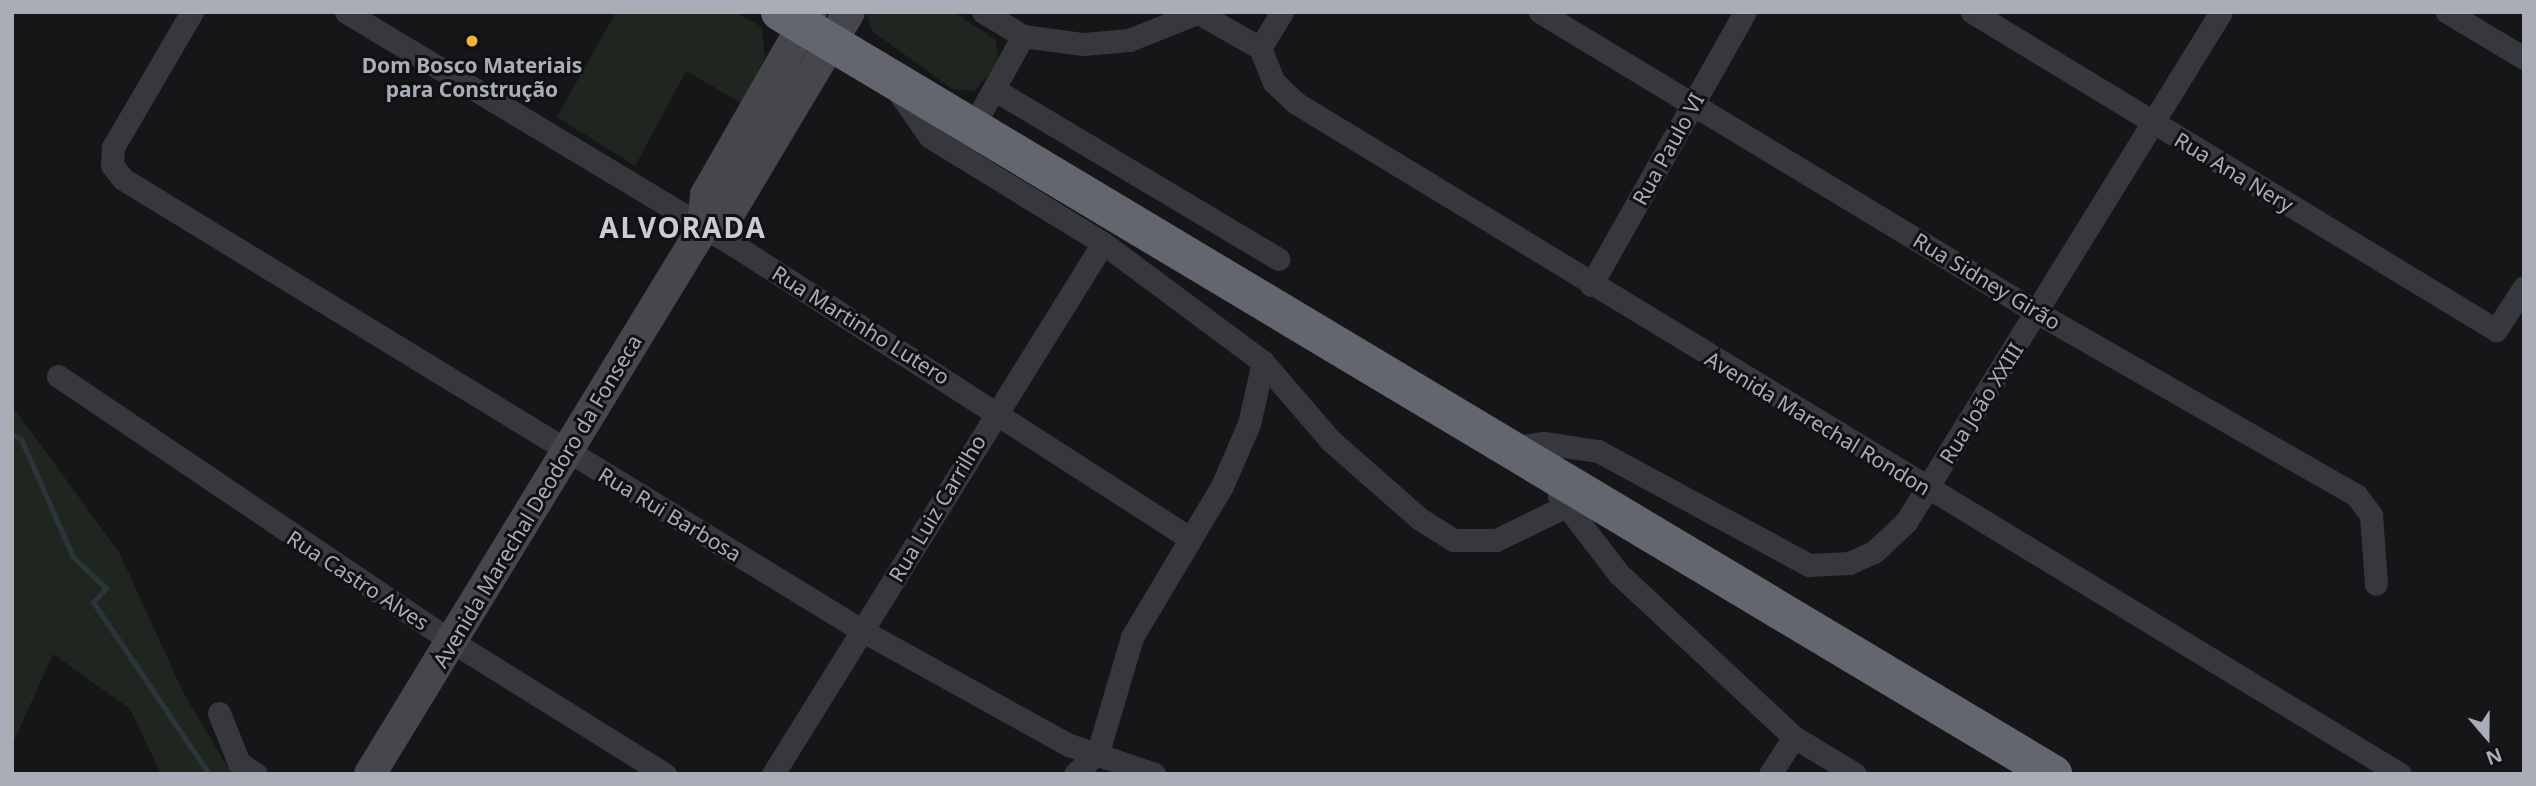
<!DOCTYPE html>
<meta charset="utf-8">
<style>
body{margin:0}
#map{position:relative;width:2536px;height:786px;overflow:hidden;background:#161618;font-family:"Noto Sans",sans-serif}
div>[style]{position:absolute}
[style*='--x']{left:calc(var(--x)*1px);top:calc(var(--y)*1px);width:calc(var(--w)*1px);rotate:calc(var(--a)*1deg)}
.green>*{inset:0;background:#1e261f}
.stream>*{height:5px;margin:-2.5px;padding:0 2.5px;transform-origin:2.5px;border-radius:2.5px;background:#2c353c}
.street>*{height:23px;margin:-11.5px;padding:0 11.5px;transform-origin:11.5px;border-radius:11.5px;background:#37383d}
.secondary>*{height:32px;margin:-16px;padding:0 16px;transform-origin:16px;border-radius:16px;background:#45474d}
.highway>*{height:38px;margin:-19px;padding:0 19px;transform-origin:19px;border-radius:19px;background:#63666e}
.dots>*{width:19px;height:19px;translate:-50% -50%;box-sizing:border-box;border:4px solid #111113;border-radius:50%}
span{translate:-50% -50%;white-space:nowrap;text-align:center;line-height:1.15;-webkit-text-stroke:6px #111113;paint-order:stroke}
.poi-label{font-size:21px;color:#a8adb8;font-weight:700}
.street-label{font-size:21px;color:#a8adb8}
.district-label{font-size:28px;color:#c9ccd4;font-weight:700;letter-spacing:2px}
.frame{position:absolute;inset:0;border:14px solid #a8adb8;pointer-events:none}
.north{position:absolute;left:2452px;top:702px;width:70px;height:70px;-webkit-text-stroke:5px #111113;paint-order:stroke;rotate:160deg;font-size:19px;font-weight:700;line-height:28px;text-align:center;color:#a8adb8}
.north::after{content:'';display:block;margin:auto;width:24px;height:32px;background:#a8adb8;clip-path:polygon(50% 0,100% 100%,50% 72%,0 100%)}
</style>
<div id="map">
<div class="green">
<div style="clip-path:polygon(616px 12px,735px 12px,762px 27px,765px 58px,743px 104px,686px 71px,635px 166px,557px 117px)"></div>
<div style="clip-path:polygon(866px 12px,954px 12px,996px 40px,998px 64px,974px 91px,952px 89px,872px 31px)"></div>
<div style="clip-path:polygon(12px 406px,119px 552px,184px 694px,232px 774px,161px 774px,130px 709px,53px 654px,12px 745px)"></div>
</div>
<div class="stream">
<div style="--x:12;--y:434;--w:10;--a:29"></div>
<div style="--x:21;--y:439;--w:129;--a:66.2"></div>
<div style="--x:73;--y:557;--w:45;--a:43.2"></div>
<div style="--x:106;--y:588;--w:19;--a:133"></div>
<div style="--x:93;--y:602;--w:207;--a:56"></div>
</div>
<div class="street">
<div style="--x:192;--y:12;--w:156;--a:120.3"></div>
<div style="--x:113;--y:147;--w:18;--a:93"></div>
<div style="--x:112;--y:165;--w:18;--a:52"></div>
<div style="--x:123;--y:179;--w:867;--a:31.42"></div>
<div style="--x:863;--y:631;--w:235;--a:29"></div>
<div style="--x:1069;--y:745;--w:90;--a:18.8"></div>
<div style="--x:346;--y:12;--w:453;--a:31"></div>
<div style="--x:734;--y:245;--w:543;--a:32.75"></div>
<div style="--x:983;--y:12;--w:47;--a:31"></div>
<div style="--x:1023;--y:36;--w:61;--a:7.6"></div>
<div style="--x:1083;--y:44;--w:46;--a:-5"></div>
<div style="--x:1129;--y:40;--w:73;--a:-21.7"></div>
<div style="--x:1197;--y:12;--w:73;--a:29.7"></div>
<div style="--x:1540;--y:12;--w:582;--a:31.15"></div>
<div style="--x:2038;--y:313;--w:366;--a:29.8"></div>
<div style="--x:2356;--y:495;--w:25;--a:53"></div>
<div style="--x:2371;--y:515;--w:69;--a:85.9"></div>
<div style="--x:1972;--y:12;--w:613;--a:31.25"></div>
<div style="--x:2496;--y:330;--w:51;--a:-56.9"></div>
<div style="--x:2447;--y:12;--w:90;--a:30.9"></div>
<div style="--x:1260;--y:48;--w:37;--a:68"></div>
<div style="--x:1274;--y:82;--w:30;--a:44"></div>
<div style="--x:1296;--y:103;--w:1292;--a:31.29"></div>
<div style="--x:1260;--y:48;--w:42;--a:-58.6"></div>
<div style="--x:897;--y:90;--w:57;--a:54.9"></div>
<div style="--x:930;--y:137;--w:203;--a:31.5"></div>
<div style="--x:1103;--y:243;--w:199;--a:36.6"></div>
<div style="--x:1263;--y:362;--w:103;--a:49.3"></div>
<div style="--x:1330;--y:440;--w:120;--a:41.3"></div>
<div style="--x:1420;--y:519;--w:40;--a:32"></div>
<div style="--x:1454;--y:540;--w:42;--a:0"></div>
<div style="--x:1496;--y:540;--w:73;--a:-25.9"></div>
<div style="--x:995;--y:90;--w:330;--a:30.8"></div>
<div style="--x:972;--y:128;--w:105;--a:-61"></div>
<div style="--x:1591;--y:285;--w:313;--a:-60.6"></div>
<div style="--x:58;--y:376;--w:474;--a:34"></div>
<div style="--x:451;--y:641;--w:252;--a:31.9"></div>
<div style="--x:1508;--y:448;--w:36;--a:-8"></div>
<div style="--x:1544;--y:443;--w:55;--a:8.4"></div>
<div style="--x:1598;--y:451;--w:240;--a:28.4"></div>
<div style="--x:1809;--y:565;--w:40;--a:-2.9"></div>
<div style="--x:1849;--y:563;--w:27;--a:-24"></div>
<div style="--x:1874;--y:552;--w:44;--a:-43.2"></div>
<div style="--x:1906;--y:522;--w:599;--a:-58.3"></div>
<div style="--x:1559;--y:496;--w:98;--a:52.4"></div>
<div style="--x:1619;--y:574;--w:239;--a:43"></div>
<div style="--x:1794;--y:737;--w:71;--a:31.2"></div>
<div style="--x:219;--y:713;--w:54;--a:68.2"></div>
<div style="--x:239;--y:763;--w:20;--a:33"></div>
<div style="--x:1098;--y:752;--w:120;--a:-73.5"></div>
<div style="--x:1132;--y:637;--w:176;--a:-59.2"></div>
<div style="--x:1222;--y:486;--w:68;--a:-66.5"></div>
<div style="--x:1249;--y:424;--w:64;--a:-77.3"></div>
<div style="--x:773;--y:774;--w:625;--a:-58.14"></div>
<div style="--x:1075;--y:774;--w:32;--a:-44"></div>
<div style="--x:1770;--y:774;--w:44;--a:-57"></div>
</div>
<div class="secondary">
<div style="--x:703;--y:228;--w:33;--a:-85"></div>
<div style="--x:706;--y:195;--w:211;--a:-60.2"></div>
<div style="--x:370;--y:774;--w:640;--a:-58.62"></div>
<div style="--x:703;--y:228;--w:33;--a:-33"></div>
<div style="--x:731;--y:210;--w:230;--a:-59.2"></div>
</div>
<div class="highway">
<div style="--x:780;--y:12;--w:1484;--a:30.9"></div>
</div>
<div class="dots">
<div style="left:472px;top:41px;background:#f2b134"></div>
</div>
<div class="poi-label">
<span style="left:472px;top:77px">Dom Bosco Materiais<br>para Construção</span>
</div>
<div class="street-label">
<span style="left:1668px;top:149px;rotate:-61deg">Rua Paulo VI</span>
<span style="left:2234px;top:172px;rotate:31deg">Rua Ana Nery</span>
<span style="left:1987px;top:281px;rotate:31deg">Rua Sidney Girão</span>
<span style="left:861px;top:325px;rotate:32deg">Rua Martinho Lutero</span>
<span style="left:1981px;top:403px;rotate:-58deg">Rua João XXIII</span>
<span style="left:1818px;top:423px;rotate:31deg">Avenida Marechal Rondon</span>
<span style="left:537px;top:501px;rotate:-59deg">Avenida Marechal Deodoro da Fonseca</span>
<span style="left:937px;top:508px;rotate:-59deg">Rua Luiz Carrilho</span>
<span style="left:670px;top:514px;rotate:31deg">Rua Rui Barbosa</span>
<span style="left:358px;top:580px;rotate:33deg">Rua Castro Alves</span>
</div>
<div class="district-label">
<span style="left:683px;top:227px">ALVORADA</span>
</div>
<div class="frame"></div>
<div class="north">N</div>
</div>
